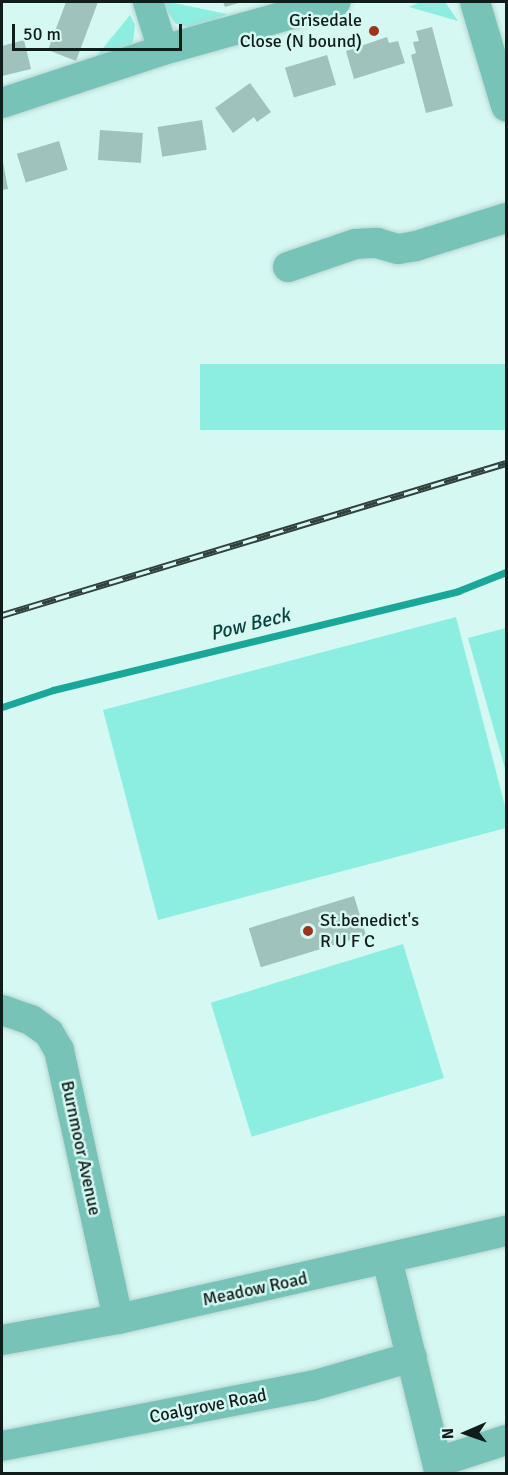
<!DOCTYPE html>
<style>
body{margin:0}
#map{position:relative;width:508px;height:1475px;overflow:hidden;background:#d5f8f2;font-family:Signika,sans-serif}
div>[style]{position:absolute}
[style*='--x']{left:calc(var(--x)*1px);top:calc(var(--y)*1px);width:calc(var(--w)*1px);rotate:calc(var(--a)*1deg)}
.green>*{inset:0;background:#8ceee0;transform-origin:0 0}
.stream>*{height:7px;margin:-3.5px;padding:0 3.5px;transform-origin:3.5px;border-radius:3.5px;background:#18a798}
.building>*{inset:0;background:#a0c2bc;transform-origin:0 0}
.roads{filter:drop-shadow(0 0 2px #b6d5d0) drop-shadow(0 0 2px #b6d5d0)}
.minor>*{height:30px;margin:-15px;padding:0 15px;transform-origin:15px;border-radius:15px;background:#77c3b8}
.rail>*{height:7px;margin-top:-3.5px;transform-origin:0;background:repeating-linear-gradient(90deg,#d5f8f2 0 14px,#30403d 0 28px);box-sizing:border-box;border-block:2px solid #30403d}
.dots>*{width:16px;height:16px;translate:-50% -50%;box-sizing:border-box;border:3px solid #d5f8f2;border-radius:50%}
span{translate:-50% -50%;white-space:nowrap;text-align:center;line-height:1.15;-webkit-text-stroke:5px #d5f8f2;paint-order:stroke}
.poi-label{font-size:18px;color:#111d1b}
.right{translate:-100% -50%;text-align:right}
.left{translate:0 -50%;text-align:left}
.street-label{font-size:18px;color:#111d1b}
.water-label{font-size:20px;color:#0a433d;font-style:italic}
.frame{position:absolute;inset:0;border:3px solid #111d1b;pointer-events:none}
.north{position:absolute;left:436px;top:1403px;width:60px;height:60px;-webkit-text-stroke:4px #d5f8f2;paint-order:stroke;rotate:268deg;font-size:16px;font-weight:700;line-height:24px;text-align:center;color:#111d1b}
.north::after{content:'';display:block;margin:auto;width:21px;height:27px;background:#111d1b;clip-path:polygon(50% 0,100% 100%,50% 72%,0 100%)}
.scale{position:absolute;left:12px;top:24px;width:170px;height:27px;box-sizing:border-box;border:3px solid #111d1b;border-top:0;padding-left:8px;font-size:18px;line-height:21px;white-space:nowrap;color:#111d1b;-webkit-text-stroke:4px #d5f8f2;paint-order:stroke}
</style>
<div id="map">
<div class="green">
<div style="clip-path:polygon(162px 2px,169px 2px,227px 14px,195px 30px,175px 23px)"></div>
<div style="clip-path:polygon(420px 2px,445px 2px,458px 21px,409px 7px)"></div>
<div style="clip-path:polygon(130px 15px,135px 25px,133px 42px,120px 52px,95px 58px)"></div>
<div style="left:506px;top:364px;width:66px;height:306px;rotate:90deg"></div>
<div style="clip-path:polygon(456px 617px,506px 810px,506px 828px,158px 920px,103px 710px)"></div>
<div style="clip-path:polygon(506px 628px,506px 772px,468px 638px)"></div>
<div style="left:403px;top:944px;width:140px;height:201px;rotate:73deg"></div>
</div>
<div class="stream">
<div style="--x:2;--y:707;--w:54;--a:-18.4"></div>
<div style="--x:53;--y:690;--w:417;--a:-13.7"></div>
<div style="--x:458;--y:591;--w:52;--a:-21.6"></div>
</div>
<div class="building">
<div style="clip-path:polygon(66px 2px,98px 2px,76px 61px,48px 50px)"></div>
<div style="clip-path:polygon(223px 2px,242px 2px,225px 7px)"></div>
<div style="clip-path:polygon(432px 27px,453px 106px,426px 113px,411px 55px,416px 53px,413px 42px,419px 41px,416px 31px)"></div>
<div style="clip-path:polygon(387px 37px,389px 43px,398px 41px,405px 63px,354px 79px,346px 51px)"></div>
<div style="clip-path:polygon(24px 40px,31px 69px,2px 76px,2px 46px)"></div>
<div style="left:327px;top:55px;width:31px;height:44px;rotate:73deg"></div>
<div style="clip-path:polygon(250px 83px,271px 112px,257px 122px,254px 117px,233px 133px,215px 108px)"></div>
<div style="left:202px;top:120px;width:30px;height:45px;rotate:81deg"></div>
<div style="left:100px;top:130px;width:43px;height:30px;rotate:4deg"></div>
<div style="left:59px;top:141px;width:30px;height:44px;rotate:73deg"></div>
<div style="clip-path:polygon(2px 157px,8px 189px,2px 190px)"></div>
<div style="left:354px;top:896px;width:41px;height:110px;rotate:73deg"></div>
</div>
<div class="roads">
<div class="minor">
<div style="--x:148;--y:2;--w:50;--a:72.6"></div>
<div style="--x:475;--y:2;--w:109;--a:73.4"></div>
<div style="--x:2;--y:103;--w:169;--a:-18.2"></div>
<div style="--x:163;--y:50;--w:179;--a:-15.6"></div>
<div style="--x:288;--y:267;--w:71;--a:-18.9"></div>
<div style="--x:355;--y:244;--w:22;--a:-3"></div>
<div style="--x:377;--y:243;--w:22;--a:16"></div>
<div style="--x:398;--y:249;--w:18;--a:-9"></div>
<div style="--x:416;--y:246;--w:94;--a:-17.3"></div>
<div style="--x:2;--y:1010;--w:31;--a:19"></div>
<div style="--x:31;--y:1020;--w:22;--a:36"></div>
<div style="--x:49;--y:1033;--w:20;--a:60"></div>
<div style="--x:59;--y:1050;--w:275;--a:77.6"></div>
<div style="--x:387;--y:1259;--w:221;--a:76.2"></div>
<div style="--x:2;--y:1340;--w:118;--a:-10.3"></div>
<div style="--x:118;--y:1319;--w:398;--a:-12.8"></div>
<div style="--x:2;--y:1446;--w:316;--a:-11"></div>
<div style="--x:312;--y:1386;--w:104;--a:-16.2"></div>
<div style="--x:438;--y:1462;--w:71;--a:-17.9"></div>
</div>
</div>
<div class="rail">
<div style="--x:2;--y:615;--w:526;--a:-16.78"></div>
</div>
<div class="dots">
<div style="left:374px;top:31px;background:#9d341e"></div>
<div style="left:308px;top:931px;background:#9d341e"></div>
</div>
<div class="poi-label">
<span class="right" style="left:362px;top:31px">Grisedale<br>Close (N bound)</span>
<span class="left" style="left:320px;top:931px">St.benedict's<br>R U F C</span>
</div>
<div class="street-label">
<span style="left:81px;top:1148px;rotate:78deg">Burnmoor Avenue</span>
<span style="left:255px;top:1289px;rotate:-12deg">Meadow Road</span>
<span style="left:208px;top:1406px;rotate:-11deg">Coalgrove Road</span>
</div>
<div class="water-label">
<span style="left:250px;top:624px;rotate:-14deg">Pow Beck</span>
</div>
<div class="frame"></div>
<div class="north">N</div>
<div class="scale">50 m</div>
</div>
